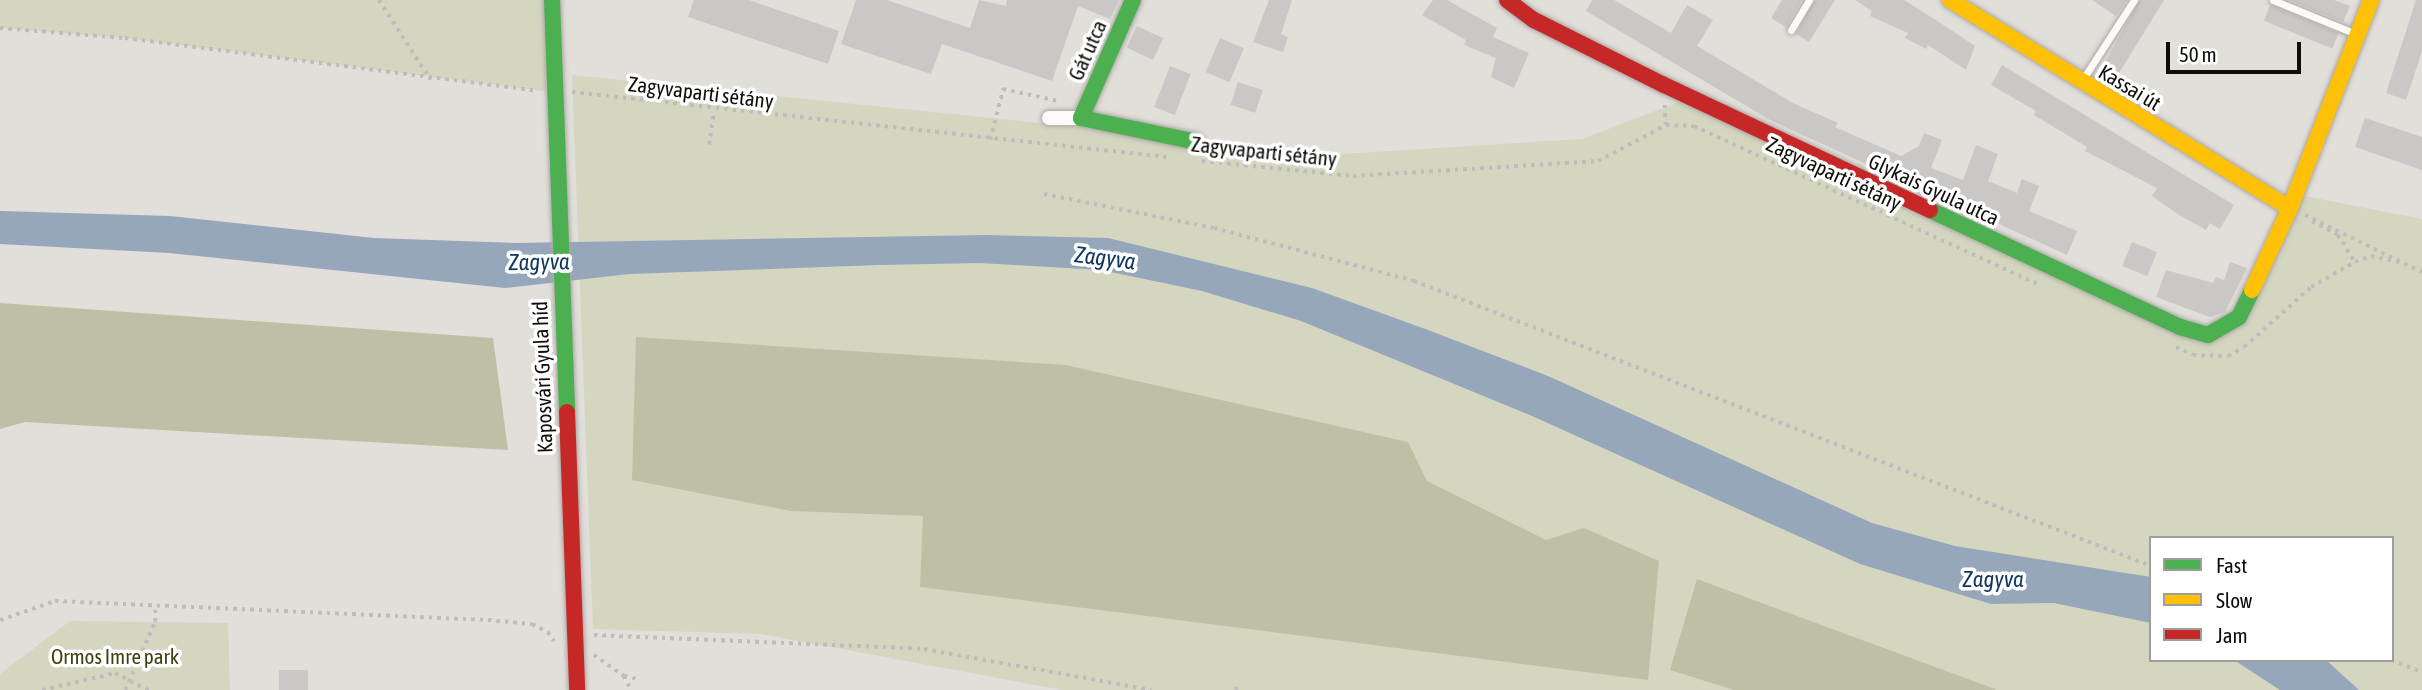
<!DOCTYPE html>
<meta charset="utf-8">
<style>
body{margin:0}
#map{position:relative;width:2422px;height:690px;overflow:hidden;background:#e2deda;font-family:"Asap Condensed",sans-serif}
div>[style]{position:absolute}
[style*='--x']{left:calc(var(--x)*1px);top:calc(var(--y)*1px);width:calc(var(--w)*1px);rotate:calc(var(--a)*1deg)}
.green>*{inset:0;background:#d5d6c0}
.forest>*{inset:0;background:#bfbfa6}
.water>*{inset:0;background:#96a7bc}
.building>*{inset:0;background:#cac7c6;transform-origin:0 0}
.path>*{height:3.5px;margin-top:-1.75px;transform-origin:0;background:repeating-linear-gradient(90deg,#bfbdbc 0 3.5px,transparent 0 8.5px)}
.roads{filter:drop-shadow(0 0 2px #aaa8a4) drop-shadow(0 0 2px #aaa8a4)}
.lane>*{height:7px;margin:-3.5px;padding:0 3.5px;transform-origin:3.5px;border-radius:3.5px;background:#fbfaf9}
.street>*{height:14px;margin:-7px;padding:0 7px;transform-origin:7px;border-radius:7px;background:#fbfaf9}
.fast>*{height:16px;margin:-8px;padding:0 8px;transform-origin:8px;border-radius:8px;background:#4caf50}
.slow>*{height:16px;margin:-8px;padding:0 8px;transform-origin:8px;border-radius:8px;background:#ffc107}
.jam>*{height:16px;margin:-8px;padding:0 8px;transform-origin:8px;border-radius:8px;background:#c62828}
span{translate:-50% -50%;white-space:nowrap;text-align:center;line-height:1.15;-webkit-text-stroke:7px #fff;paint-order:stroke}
.street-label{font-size:21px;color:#0f0d0a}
.park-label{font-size:21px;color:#3d3f0d}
.water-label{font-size:23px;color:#113661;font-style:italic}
.legend{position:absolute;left:2149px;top:536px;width:245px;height:126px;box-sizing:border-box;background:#fff;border:2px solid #9f9e9d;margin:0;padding:9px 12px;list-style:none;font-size:21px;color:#0f0d0a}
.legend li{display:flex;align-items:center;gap:14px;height:35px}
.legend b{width:35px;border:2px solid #9f9e9d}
.scale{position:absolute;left:2166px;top:42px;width:135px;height:32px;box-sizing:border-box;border:4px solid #0f0d0a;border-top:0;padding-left:9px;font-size:21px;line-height:24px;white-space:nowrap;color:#0f0d0a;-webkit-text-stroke:5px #fff;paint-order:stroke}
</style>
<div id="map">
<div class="green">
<div style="clip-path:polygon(0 0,552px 0,552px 92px,125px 38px,0 28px)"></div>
<div style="clip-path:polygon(evenodd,572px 75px,1341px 154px,1582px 139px,1684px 100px,2178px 322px,2209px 326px,2241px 306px,2289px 193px,2422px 219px,2422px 690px,1062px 690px,761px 634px,593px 629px,572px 75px,2151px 538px,2392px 538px,2392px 660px,2151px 660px,2151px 538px)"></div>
<div style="clip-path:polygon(70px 621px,228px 623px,230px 690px,0 690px,0 674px)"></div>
</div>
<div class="forest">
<div style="clip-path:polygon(0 303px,493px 338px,508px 450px,25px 422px,0 429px)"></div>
<div style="clip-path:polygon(636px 337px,1066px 365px,1408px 442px,1427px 481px,1546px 540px,1584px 528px,1659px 561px,1648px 680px,920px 587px,923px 516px,791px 511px,632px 480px)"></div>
<div style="clip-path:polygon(1697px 579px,1995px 689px,1996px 690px,1734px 690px,1670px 670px)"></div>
</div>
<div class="water">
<div style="clip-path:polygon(0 211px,170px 216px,374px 238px,515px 243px,986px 235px,1108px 238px,1312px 288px,1428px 330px,1548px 376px,1872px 523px,1955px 546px,2151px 577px,2151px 623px,2054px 603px,1991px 604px,1860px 564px,1532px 416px,1301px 321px,1202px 291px,1101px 270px,980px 263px,879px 265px,629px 274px,505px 288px,169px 253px,0 244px)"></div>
<div style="clip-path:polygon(2234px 660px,2326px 660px,2359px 690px,2280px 690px)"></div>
</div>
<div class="building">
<div style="clip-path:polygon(694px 0,749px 0,839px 31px,828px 64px,688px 17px)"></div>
<div style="clip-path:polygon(856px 0,887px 0,970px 28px,979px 0,1006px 6px,1007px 0,1119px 0,1110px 19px,1078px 6px,1052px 81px,942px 44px,931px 74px,841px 44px)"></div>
<div style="clip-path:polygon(1269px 0,1292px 0,1281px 34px,1288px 37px,1283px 52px,1253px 42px)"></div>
<div style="clip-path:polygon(1433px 0,1447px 0,1497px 28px,1493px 37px,1529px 53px,1514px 88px,1491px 77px,1496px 58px,1464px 45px,1466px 40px,1422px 15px)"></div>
<div style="clip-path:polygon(1592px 0,1614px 0,1671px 33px,1687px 5px,1713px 20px,1697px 46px,1793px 103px,1838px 123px,1835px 127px,1901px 156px,1919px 146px,1924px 133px,1942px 140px,1931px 168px,1963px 180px,1976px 145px,1998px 154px,1988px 181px,2017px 193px,2022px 179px,2039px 186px,2029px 211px,2077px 231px,2067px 255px,1770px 120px,1586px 11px)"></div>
<div style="clip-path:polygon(1782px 0,1802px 0,1786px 27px,1771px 18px)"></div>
<div style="clip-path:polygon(1815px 0,1835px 0,1809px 42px,1796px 34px)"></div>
<div style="clip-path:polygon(1855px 0,1904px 0,1939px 22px,1975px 46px,1966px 70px,1928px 45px,1926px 49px,1905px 38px,1908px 33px,1870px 16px,1872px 11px)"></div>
<div style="clip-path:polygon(2092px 0,2127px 0,2116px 16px)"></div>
<div style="clip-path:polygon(2140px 0,2164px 0,2116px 78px,2101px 69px)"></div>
<div style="clip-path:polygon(2289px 0,2334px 0,2350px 6px,2343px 22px)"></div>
<div style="clip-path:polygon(2416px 0,2422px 0,2422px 51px,2406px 100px,2386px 93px)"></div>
<div style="left:2270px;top:5px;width:74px;height:17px;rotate:22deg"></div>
<div style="left:1137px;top:26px;width:29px;height:24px;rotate:25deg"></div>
<div style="left:1220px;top:38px;width:26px;height:37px;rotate:23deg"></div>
<div style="clip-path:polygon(2002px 65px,2234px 205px,2220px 229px,2210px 223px,2206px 230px,2179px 215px,2152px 196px,2157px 188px,2085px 151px,2087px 147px,2034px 115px,2036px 111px,1991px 85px)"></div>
<div style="left:1170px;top:66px;width:22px;height:44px;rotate:21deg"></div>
<div style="left:1238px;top:82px;width:26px;height:24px;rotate:18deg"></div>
<div style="clip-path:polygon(2365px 118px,2422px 137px,2422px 170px,2355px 147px)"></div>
<div style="left:2132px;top:242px;width:27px;height:26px;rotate:22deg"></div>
<div style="clip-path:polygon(2230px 262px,2247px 268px,2225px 312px,2210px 317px,2156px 297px,2166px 270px,2213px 283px,2216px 277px,2224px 280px)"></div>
<div style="left:279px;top:670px;width:29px;height:20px"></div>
</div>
<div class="path">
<div style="--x:379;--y:0;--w:95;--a:57"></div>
<div style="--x:0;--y:28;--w:125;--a:4.6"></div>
<div style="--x:125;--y:38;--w:415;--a:7.3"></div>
<div style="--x:572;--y:92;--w:598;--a:6.24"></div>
<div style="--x:1665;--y:105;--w:20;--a:87"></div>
<div style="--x:990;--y:140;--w:53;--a:-75.7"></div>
<div style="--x:1003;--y:89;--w:57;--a:12.1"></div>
<div style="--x:709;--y:145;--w:34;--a:-82"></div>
<div style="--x:1202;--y:161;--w:152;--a:5.7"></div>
<div style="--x:1353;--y:176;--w:245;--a:-3.5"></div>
<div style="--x:1598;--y:161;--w:77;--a:-27.9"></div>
<div style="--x:1666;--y:125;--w:28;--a:2"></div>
<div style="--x:1694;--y:126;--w:379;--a:24.7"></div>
<div style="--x:1044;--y:194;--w:173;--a:11.3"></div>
<div style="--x:1214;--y:228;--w:207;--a:14.8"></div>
<div style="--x:1414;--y:281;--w:790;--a:21.14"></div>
<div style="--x:2305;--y:215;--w:130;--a:26"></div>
<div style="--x:2312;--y:221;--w:30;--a:28"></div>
<div style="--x:2338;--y:235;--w:32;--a:58"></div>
<div style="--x:2176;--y:347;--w:19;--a:25"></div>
<div style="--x:2193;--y:355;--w:35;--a:2"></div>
<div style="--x:2228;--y:356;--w:18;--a:-29"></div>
<div style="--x:2244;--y:347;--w:90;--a:-41.8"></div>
<div style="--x:2311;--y:287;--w:51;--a:-29.6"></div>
<div style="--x:2355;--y:262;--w:17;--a:-21"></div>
<div style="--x:2371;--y:256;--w:33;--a:12"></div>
<div style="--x:0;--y:620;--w:58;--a:-19.1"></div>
<div style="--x:55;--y:601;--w:433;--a:2.5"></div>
<div style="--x:488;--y:620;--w:44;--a:5.2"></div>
<div style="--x:532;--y:624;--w:18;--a:27"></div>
<div style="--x:548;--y:632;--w:11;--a:56"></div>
<div style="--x:594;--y:635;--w:330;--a:2.4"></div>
<div style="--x:924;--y:649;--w:231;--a:10.2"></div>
<div style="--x:594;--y:655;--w:37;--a:35"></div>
<div style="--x:624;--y:676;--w:14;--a:12"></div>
<div style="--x:2391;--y:660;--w:33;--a:21"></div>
<div style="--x:624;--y:676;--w:16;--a:63"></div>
<div style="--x:42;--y:690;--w:75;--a:-13.1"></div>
<div style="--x:115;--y:673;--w:38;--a:27"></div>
<div style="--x:125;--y:690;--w:74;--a:-66.2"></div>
<div style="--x:155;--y:622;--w:17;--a:-90"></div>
<div style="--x:1236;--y:690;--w:3;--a:-90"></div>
</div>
<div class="roads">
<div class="lane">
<div style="--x:2273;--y:0;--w:87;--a:22.2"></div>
<div style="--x:1791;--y:30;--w:35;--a:-59"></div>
<div style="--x:2083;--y:79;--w:94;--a:-57.2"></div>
</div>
<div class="street">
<div style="--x:1049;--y:118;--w:32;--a:0"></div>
</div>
<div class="fast">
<div style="--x:552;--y:0;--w:412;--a:87.9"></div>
<div style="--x:1133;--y:0;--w:129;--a:113.8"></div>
<div style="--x:1081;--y:118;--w:118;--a:11.7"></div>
<div style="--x:1930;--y:210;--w:276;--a:25.1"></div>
<div style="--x:2180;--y:327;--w:29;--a:16"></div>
<div style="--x:2208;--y:335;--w:36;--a:-30"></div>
<div style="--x:2239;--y:317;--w:30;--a:-64"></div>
</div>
<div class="slow">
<div style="--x:1950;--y:0;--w:399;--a:31.5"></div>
<div style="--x:2252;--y:290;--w:90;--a:-65.1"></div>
<div style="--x:2290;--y:208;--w:223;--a:-68.7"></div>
</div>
<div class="jam">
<div style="--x:1507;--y:0;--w:34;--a:37"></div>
<div style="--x:1534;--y:20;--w:145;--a:26.6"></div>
<div style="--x:1664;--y:85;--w:294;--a:25.2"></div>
<div style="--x:567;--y:412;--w:278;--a:87.9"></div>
</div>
</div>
<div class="street-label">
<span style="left:1087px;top:50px;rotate:-66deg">Gát utca</span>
<span style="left:2130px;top:87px;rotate:31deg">Kassai út</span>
<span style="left:701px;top:92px;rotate:7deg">Zagyvaparti sétány</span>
<span style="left:1264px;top:151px;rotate:6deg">Zagyvaparti sétány</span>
<span style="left:1834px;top:173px;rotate:25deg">Zagyvaparti sétány</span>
<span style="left:1934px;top:189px;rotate:25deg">Glykais Gyula utca</span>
<span style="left:542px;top:377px;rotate:-92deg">Kaposvári Gyula híd</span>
</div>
<div class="park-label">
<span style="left:115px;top:656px">Ormos Imre park</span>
</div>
<div class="water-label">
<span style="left:1105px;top:258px;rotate:7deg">Zagyva</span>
<span style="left:539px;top:262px;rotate:-1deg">Zagyva</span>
<span style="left:1993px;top:579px">Zagyva</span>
</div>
<ul class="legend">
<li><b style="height:9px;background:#4caf50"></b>Fast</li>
<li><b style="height:9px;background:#ffc107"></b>Slow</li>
<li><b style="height:9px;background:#c62828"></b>Jam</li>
</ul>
<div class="scale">50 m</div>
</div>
